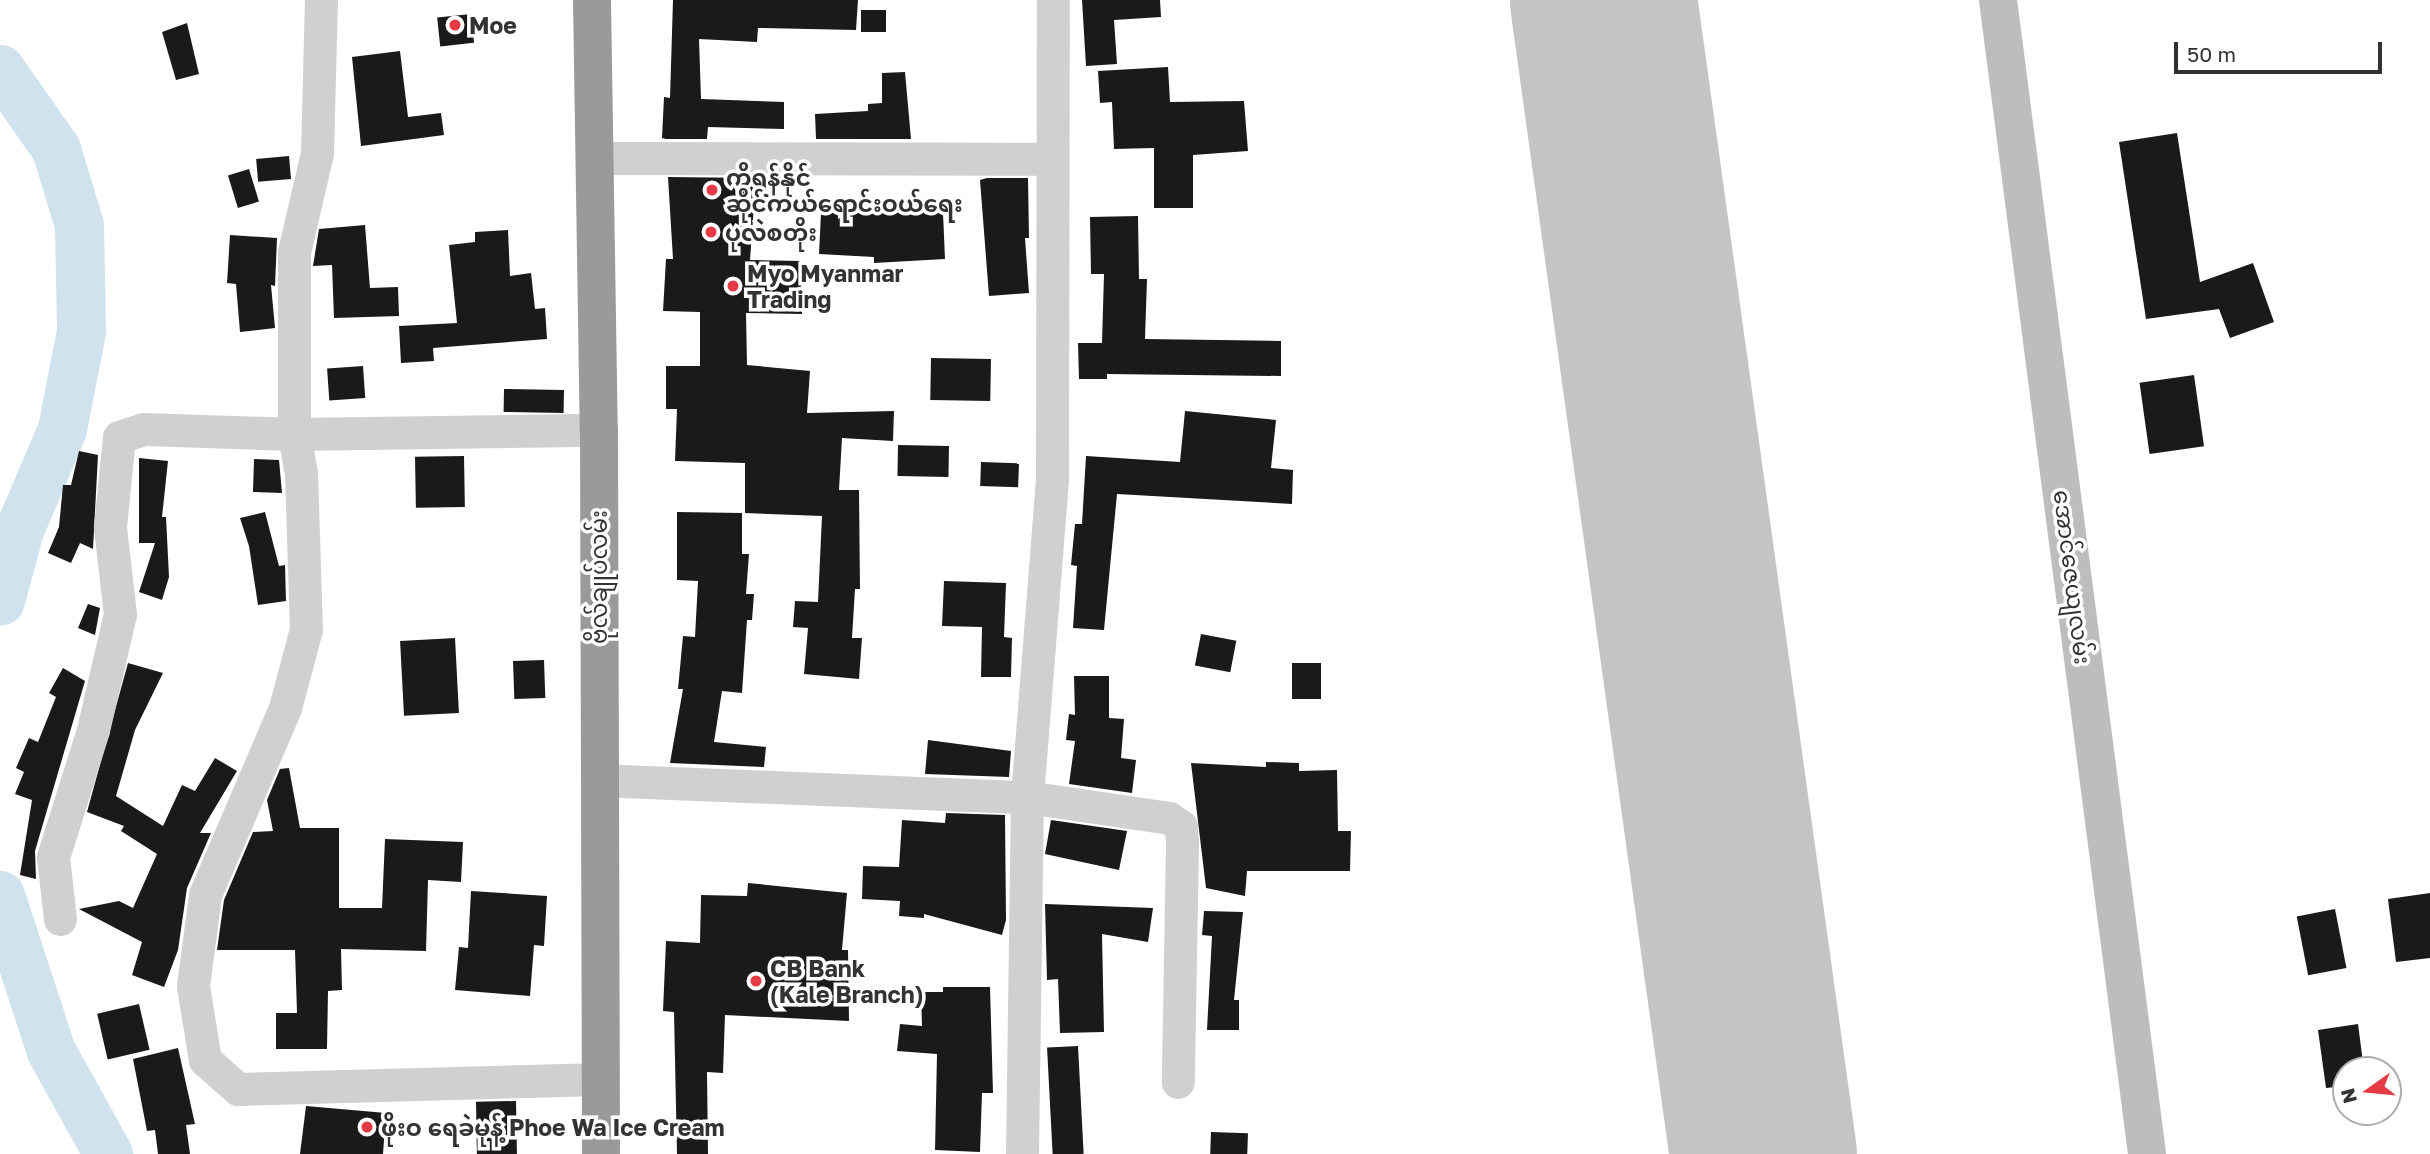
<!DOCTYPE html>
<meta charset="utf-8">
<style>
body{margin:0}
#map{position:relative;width:2430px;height:1154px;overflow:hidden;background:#fff;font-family:"Golos Text","Noto Sans Myanmar",sans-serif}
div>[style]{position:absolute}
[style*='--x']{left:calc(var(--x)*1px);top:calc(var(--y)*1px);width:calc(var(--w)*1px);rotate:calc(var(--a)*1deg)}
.river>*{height:49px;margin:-24.5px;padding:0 24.5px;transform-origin:24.5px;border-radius:24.5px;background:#cfe2ee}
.runway>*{height:187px;margin:-93.5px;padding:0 93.5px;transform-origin:93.5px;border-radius:93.5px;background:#c4c4c4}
.building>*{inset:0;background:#1a1a1a;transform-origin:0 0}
.street>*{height:33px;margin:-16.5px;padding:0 16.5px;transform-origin:16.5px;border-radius:16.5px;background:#d0d0d0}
.secondary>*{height:38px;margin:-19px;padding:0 19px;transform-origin:19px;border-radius:19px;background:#bdbdbd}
.highway>*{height:38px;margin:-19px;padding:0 19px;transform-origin:19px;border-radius:19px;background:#9a9a9a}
.dots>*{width:19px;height:19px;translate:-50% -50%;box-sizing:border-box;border:4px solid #fff;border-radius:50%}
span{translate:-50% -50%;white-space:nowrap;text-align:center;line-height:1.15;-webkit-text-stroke:7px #fff;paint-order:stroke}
.poi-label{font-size:23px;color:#333;font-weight:700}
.left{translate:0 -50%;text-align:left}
.street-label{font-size:23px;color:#333}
.north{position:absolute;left:2332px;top:1056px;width:70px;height:70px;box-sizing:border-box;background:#fff;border:2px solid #adadad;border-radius:50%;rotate:255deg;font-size:19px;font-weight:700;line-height:28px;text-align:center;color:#333}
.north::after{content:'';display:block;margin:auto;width:24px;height:32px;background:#e63946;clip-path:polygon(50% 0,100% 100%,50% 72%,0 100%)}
.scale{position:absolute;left:2174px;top:42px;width:208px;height:32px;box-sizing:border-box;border:4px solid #333;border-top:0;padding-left:9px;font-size:21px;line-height:24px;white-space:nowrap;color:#333;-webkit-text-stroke:5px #fff;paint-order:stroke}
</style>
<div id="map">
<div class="river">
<div style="--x:0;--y:69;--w:98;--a:55"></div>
<div style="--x:56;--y:149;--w:79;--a:73.2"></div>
<div style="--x:79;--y:225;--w:106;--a:88.9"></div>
<div style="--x:81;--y:331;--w:100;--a:101"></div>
<div style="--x:62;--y:429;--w:110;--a:113.1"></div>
<div style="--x:19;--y:530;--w:73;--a:105"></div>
<div style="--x:0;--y:895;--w:164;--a:71.9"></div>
<div style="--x:51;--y:1051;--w:118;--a:61"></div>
</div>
<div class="runway">
<div style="--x:1603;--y:0;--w:1165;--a:82.11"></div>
</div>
<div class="building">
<div style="clip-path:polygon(673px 0,858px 0,856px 30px,758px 28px,757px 42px,699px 39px,701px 99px,784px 102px,784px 129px,708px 127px,707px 139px,666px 139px,662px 138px,664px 97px,670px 98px)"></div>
<div style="clip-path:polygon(1082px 0,1160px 0,1161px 17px,1114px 20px,1117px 64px,1086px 66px)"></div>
<div style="left:861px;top:10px;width:25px;height:22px"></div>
<div style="left:471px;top:14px;width:29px;height:34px;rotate:84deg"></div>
<div style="clip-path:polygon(187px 23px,199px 74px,176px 80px,162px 32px)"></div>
<div style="clip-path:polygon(400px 51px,408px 117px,441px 113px,444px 135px,361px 146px,352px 57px)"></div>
<div style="clip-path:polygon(1168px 67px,1170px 102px,1244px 101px,1248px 151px,1193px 155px,1193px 208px,1154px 208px,1154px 148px,1114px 149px,1112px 102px,1100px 103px,1098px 71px)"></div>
<div style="clip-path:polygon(905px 72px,911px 139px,816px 139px,815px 114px,868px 111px,868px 104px,882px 103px,882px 73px)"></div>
<div style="clip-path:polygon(2177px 133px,2200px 282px,2253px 263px,2274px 322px,2230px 338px,2219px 309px,2146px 319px,2119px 142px)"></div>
<div style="left:289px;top:156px;width:23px;height:33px;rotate:85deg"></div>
<div style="left:249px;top:169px;width:34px;height:22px;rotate:73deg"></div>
<div style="clip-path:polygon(668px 177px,756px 178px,750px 260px,800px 261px,802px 314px,746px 313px,747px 365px,810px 371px,807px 413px,894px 411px,893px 441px,842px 438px,839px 490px,859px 490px,860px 589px,855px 589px,852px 638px,862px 638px,859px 679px,804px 674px,808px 628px,793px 627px,795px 601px,818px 602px,822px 516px,745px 513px,745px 463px,675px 461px,677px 409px,666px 409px,666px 366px,700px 366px,700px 312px,663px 311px,666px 259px,673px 259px)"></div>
<div style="clip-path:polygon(987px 178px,1028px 178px,1029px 238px,1025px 238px,1029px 293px,989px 296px,980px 180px)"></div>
<div style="clip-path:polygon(943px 212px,945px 259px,874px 263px,874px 257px,819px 254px,821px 213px)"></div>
<div style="clip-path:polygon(1138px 216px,1139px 279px,1147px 279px,1145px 339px,1281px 341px,1281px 376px,1107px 374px,1107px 379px,1079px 379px,1078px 343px,1102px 343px,1104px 274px,1091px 274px,1090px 217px)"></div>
<div style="clip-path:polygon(365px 225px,370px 288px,398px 287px,399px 316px,334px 318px,332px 265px,313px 266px,319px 229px)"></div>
<div style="clip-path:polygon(508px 230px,510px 276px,531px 273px,535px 309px,545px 308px,547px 339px,433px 348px,434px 361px,401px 363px,399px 326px,457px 323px,449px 245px,475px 242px,475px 232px)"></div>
<div style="clip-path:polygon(230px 235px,277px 238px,275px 286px,271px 285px,275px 328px,240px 332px,236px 284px,227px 283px)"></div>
<div style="left:931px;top:358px;width:60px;height:42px;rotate:1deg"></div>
<div style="left:363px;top:366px;width:32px;height:36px;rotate:86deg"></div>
<div style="left:2194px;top:375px;width:72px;height:55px;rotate:82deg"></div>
<div style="left:504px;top:389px;width:60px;height:23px;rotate:1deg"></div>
<div style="clip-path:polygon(1185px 411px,1276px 420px,1271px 468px,1293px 470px,1292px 504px,1117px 494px,1104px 630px,1073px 628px,1077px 566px,1071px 565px,1075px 524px,1082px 524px,1086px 456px,1180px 462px)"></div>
<div style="left:898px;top:445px;width:51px;height:31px;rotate:1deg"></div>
<div style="clip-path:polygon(79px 451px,98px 455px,93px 549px,80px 543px,71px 563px,48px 553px,59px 527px,63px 485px,71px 485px)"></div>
<div style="left:464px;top:456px;width:51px;height:49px;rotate:89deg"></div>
<div style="clip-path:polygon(139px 458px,168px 461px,162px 517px,166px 517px,169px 577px,162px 600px,139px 592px,155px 543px,139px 543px)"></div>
<div style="clip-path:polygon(254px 459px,279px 460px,282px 493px,253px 492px)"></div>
<div style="left:981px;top:462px;width:38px;height:24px;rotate:2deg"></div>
<div style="clip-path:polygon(265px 512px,279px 566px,285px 565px,286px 601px,258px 605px,249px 546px,240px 518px)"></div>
<div style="clip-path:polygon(677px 512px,742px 513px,742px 554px,749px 554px,746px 594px,754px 594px,752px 620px,747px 620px,742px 693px,722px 691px,714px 742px,766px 747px,764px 767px,670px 763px,683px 689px,678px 689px,683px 636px,695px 637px,698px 581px,677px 580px)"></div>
<div style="clip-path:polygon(944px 581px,1006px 583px,1004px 637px,1012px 638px,1011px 677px,981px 677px,982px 627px,942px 626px)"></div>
<div style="clip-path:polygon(88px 604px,100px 608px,95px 635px,78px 628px)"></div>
<div style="left:1201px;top:634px;width:36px;height:32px;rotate:11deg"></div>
<div style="left:455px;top:638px;width:75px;height:55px;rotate:87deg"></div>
<div style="left:544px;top:660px;width:38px;height:31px;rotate:88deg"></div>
<div style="clip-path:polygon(128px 663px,163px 673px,135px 730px,116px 796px,163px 826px,182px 785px,195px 791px,215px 758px,237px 771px,200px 833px,211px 833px,187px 888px,178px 950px,164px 987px,132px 975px,142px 942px,79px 909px,119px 901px,133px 908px,157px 854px,121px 831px,124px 826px,87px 812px)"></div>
<div style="left:1292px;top:663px;width:29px;height:36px"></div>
<div style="clip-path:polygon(63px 668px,85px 681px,35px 851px,36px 879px,20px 875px,32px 800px,15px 794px,24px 772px,16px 768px,29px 738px,38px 742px,56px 697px,49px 693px)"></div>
<div style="clip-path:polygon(1074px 676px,1109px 676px,1109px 718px,1124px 719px,1121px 758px,1136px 760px,1132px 793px,1069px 784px,1075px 741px,1066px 740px,1069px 714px,1075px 715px)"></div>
<div style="clip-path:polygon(928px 740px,1011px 751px,1009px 777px,925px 774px)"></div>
<div style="clip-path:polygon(1266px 762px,1299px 763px,1299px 771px,1337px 770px,1338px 831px,1351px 831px,1350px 871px,1247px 871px,1245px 896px,1206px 888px,1191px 763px,1266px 767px)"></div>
<div style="clip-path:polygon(289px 768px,300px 828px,339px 828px,339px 908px,382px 908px,385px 839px,463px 842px,461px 882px,428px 880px,426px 951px,341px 949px,342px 990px,328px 991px,327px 1049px,276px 1049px,276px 1013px,297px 1013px,295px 950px,217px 950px,224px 900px,253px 832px,273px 831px,267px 800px,280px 769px)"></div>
<div style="clip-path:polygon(946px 813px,1005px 815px,1006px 920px,1002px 935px,924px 914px,924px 918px,899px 916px,900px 901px,862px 899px,863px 866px,899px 867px,902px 820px,945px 823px)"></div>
<div style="clip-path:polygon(1051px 820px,1127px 831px,1119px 870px,1045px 854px)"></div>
<div style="clip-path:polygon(748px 883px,847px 893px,842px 950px,848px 950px,849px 1021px,725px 1015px,723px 1073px,707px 1072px,708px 1154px,677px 1154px,674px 1012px,663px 1011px,666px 941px,700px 943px,701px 895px,747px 896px)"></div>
<div style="clip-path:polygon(471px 891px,547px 896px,544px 946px,534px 945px,530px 996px,455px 990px,459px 947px,468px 948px)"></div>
<div style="clip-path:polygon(2430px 893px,2430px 958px,2396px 962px,2388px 899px)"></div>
<div style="clip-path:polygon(1045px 904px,1153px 908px,1148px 942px,1102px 934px,1104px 1032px,1060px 1033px,1058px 979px,1047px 980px)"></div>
<div style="left:2335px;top:909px;width:60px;height:39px;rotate:79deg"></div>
<div style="clip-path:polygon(1204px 911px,1243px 912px,1234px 1000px,1239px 1000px,1239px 1030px,1207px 1030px,1212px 936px,1202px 935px)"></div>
<div style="clip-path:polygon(943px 987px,990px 987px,993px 1093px,982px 1093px,980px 1152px,935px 1150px,937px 1054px,897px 1051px,900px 1024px,922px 1026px,921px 992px,943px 992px)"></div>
<div style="left:139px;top:1004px;width:47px;height:43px;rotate:77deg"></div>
<div style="clip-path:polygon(2358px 1024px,2364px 1070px,2346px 1070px,2346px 1086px,2326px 1088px,2318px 1030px)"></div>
<div style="left:1078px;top:1046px;width:108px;height:31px;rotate:87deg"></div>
<div style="clip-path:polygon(178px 1048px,195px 1124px,186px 1125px,190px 1154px,158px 1154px,155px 1130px,147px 1131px,133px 1059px)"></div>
<div style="left:516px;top:1101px;width:53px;height:40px;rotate:89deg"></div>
<div style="clip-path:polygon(306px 1106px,386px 1113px,383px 1154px,300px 1154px)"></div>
<div style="left:1211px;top:1132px;width:37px;height:22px;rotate:2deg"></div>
</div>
<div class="street">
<div style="--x:321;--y:0;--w:153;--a:91.5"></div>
<div style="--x:317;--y:153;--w:102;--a:103.1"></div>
<div style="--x:294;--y:252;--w:182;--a:90"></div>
<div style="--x:294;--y:434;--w:305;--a:-0.8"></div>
<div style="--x:595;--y:158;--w:457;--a:0.1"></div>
<div style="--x:597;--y:780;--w:430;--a:2.3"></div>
<div style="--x:1027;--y:797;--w:144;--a:8.4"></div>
<div style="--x:1169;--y:818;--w:14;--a:34"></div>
<div style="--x:1181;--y:826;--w:17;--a:87"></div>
<div style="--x:1182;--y:843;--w:239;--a:91"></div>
<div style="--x:60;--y:919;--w:62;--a:-96.4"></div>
<div style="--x:53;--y:857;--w:133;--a:-72.5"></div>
<div style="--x:93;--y:730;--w:119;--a:-76.9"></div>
<div style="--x:120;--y:614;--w:88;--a:-96.6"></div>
<div style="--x:110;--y:527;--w:90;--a:-84.3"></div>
<div style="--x:119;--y:437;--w:26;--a:-18"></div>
<div style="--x:144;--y:429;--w:150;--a:1.9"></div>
<div style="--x:294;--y:434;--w:39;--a:80"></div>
<div style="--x:301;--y:472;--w:157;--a:88.2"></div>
<div style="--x:306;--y:629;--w:82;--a:104.9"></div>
<div style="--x:285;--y:708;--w:203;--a:113.2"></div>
<div style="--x:205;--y:895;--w:92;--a:97.5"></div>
<div style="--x:193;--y:986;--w:75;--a:80.8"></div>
<div style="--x:205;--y:1060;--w:44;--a:41.3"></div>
<div style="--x:238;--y:1089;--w:362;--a:-1.6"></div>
<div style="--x:1022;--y:1154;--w:357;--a:-89.2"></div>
<div style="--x:1027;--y:797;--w:319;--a:-85.5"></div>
<div style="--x:1052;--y:479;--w:479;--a:-89.9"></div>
</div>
<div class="secondary">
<div style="--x:1998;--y:0;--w:1164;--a:82.64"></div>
</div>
<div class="highway">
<div style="--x:592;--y:0;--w:430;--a:89.1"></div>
<div style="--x:599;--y:430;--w:724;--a:89.84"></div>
</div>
<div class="dots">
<div style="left:455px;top:25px;background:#e63946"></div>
<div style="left:712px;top:190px;background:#e63946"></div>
<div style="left:711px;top:232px;background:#e63946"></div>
<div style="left:733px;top:286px;background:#e63946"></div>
<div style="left:756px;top:981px;background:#e63946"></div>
<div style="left:367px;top:1127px;background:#e63946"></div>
</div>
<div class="poi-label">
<span class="left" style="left:469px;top:25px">Moe</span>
<span class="left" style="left:726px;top:190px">ကိုရန်နိုင်<br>ဆိုင်ကယ်ရောင်းဝယ်ရေး</span>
<span class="left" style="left:725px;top:232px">ပုလဲစတိုး</span>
<span class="left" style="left:747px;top:286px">Myo Myanmar<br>Trading</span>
<span class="left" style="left:770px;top:981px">CB Bank<br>(Kale Branch)</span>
<span class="left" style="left:381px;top:1127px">ဖိုးဝ ရေခဲမုန့် Phoe Wa Ice Cream</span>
</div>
<div class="street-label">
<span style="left:598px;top:577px;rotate:-90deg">ဗိုလ်ချုပ်လမ်း</span>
<span style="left:2073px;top:577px;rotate:83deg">အောင်ဇေယျလမ်း</span>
</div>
<div class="north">N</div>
<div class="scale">50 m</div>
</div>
